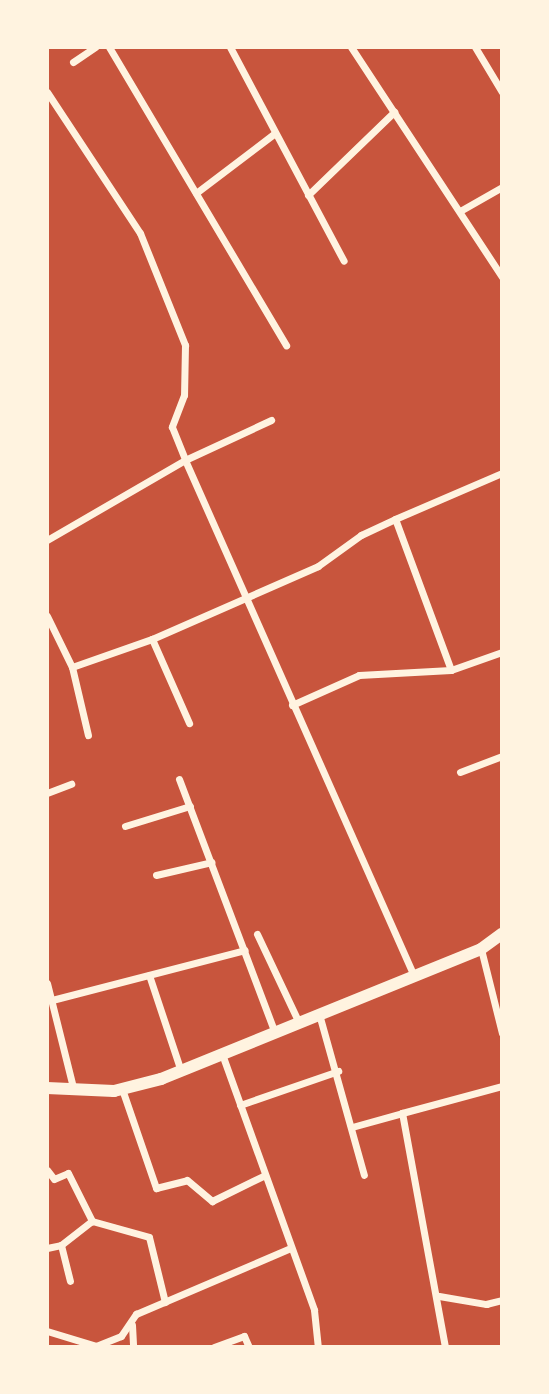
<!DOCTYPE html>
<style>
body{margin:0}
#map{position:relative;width:549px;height:1394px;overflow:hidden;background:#c8553d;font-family:"Nunito Sans",sans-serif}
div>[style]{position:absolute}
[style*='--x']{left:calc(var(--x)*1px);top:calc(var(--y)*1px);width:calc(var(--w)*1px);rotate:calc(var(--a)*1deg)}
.minor>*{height:7px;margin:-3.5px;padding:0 3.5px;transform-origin:3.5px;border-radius:3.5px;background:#fff3e0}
.secondary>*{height:12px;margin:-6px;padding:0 6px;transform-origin:6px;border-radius:6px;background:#fff3e0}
span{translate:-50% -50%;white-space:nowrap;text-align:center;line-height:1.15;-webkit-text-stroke:5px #fff3e0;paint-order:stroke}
.frame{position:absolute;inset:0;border:49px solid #fff3e0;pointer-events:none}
</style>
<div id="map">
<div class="minor">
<div style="--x:109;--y:47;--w:347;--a:59.3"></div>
<div style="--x:230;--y:47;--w:242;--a:62"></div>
<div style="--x:351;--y:47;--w:275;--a:56.7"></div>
<div style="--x:475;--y:47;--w:52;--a:59"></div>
<div style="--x:73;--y:62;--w:27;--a:-34"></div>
<div style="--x:47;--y:92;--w:169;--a:56.6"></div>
<div style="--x:140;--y:233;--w:121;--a:68.1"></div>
<div style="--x:185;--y:345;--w:50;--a:91.1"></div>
<div style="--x:184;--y:395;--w:34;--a:111"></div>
<div style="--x:172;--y:427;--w:35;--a:68"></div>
<div style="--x:185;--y:460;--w:95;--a:-24.9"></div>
<div style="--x:196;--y:193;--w:99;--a:-37.2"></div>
<div style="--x:308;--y:195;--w:120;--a:-44"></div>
<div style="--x:460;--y:211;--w:48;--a:-29.7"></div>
<div style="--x:47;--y:540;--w:160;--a:-30.1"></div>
<div style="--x:185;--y:460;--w:565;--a:66.07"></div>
<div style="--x:47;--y:616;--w:57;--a:63.9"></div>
<div style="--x:72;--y:667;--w:70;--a:76.8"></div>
<div style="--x:152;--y:639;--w:92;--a:66.2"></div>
<div style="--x:72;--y:667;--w:85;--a:-19.3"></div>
<div style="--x:152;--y:639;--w:181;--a:-23.7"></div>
<div style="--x:318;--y:566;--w:53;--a:-35.8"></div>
<div style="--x:361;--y:535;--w:38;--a:-25"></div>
<div style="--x:451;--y:670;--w:161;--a:-110.3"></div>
<div style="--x:395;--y:519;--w:116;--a:-23.3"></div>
<div style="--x:292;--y:705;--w:73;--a:-24.1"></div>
<div style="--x:359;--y:675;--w:92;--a:-3.1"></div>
<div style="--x:451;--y:670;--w:54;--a:-19.4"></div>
<div style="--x:460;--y:772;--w:45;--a:-20.9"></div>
<div style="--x:179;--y:779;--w:272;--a:69.3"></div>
<div style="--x:47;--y:793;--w:26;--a:-21"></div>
<div style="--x:125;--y:826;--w:68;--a:-17.1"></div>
<div style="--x:156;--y:875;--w:57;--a:-13.1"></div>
<div style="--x:257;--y:934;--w:98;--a:64.7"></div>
<div style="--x:481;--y:949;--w:87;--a:76"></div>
<div style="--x:149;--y:975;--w:101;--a:71.6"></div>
<div style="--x:47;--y:983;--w:111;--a:76"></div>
<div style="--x:52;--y:1000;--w:199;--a:-14.5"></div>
<div style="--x:319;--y:1014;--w:167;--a:74.4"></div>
<div style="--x:222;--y:1054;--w:272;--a:70.2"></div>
<div style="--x:314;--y:1310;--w:37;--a:84"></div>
<div style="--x:122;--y:1089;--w:105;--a:71"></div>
<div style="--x:156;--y:1188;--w:32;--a:-14"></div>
<div style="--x:187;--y:1180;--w:33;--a:40"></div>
<div style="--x:212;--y:1201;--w:59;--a:-26.1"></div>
<div style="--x:240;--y:1105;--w:104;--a:-19.1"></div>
<div style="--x:352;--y:1127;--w:52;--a:-15.6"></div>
<div style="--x:47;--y:1170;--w:11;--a:52"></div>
<div style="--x:54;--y:1179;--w:15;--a:-23"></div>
<div style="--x:68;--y:1173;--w:54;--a:63.4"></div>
<div style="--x:61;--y:1245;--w:37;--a:76"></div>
<div style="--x:47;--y:1248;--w:14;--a:-12"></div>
<div style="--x:61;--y:1245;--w:39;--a:-38"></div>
<div style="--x:92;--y:1221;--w:59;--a:15.7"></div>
<div style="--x:149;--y:1237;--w:67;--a:76.2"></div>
<div style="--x:439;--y:1296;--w:48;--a:9.7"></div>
<div style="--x:486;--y:1304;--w:16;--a:-14"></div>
<div style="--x:132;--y:1325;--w:22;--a:87"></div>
<div style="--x:47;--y:1331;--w:51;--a:17"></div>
<div style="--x:96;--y:1346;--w:27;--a:-22"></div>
<div style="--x:121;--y:1336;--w:27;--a:-56"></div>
<div style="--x:136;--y:1314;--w:168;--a:-23.1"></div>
<div style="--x:214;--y:1347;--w:32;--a:-20"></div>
<div style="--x:244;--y:1336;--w:12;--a:66"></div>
<div style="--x:445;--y:1347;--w:238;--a:-100.4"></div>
<div style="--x:402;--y:1113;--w:104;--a:-15.1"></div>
</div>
<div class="secondary">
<div style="--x:47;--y:1088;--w:67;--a:2.6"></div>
<div style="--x:114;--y:1091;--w:49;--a:-14.3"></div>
<div style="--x:161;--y:1079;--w:345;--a:-22.1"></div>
<div style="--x:481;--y:949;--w:26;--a:-36"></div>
</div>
<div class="frame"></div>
</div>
